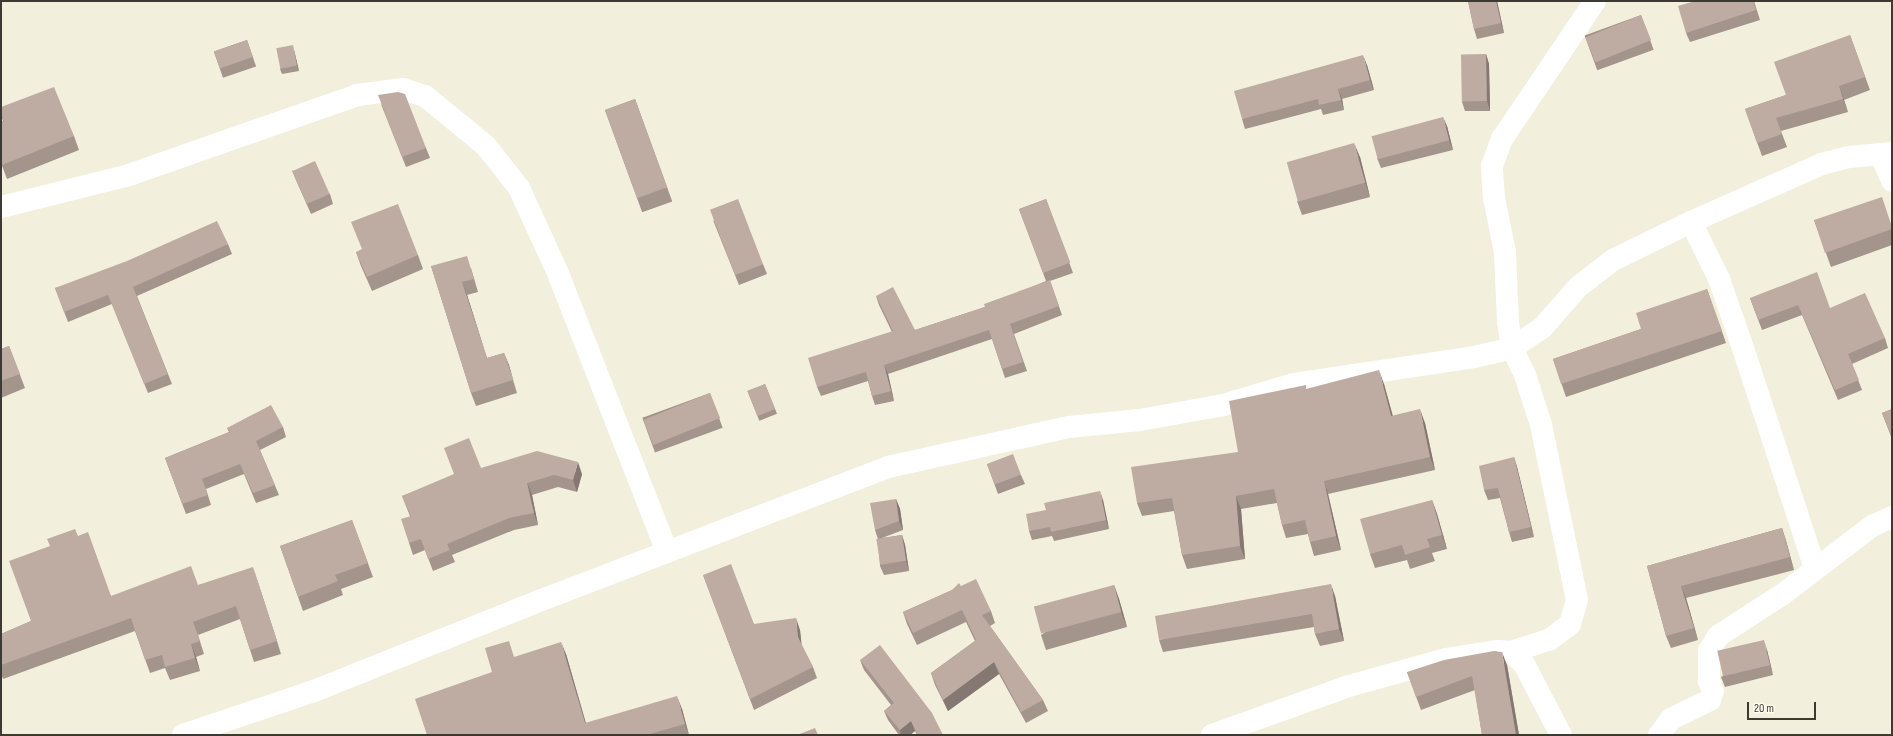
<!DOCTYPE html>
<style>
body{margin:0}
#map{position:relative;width:1893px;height:736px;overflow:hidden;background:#f3efdd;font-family:"Sofia Sans Condensed",sans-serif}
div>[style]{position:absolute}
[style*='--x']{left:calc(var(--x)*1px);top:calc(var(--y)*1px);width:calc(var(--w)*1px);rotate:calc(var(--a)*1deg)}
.street>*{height:22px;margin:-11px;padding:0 11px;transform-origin:11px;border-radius:11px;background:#fff}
.wall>*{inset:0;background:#a3948c;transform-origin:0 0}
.shaded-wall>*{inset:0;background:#857872}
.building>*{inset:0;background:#beaca3;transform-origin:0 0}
span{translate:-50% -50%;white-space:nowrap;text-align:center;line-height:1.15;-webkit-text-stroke:3px #fffced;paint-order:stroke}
.frame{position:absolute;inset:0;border:2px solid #3c3a33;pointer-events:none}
.scale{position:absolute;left:1747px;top:702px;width:69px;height:18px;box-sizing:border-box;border:2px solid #3c3a33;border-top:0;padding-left:5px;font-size:12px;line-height:14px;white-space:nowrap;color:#3c3a33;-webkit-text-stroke:3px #fffced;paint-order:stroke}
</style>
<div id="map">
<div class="street">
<div style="--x:1881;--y:155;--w:28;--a:67"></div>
<div style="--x:1;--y:207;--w:132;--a:-14"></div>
<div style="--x:129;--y:175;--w:242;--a:-19.3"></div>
<div style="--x:357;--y:95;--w:46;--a:-7.4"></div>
<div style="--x:403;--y:89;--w:23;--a:18"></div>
<div style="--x:425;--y:96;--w:79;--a:39.3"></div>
<div style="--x:486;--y:146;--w:53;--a:51.8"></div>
<div style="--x:519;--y:188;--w:91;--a:65.4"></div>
<div style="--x:557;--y:271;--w:302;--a:68.6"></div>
<div style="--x:1691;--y:222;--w:64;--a:63.8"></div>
<div style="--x:1719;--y:279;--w:67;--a:70.8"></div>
<div style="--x:1741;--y:342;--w:238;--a:71.9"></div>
<div style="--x:1511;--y:652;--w:18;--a:43"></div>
<div style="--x:1524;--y:664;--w:80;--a:62.5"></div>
<div style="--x:183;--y:735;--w:138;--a:-18.6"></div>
<div style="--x:314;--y:691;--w:251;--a:-21.8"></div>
<div style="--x:547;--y:598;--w:365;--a:-21"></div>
<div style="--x:888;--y:467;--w:185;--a:-12.5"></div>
<div style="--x:1069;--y:427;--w:71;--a:-5.6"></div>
<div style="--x:1140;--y:420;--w:84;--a:-10.2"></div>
<div style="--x:1223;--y:405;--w:74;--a:-16.5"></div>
<div style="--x:1294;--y:384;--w:182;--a:-8.5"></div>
<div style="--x:1474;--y:357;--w:39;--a:-13"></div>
<div style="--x:1512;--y:348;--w:37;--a:-34"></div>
<div style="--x:1543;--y:327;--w:53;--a:-48.8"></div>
<div style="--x:1578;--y:287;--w:44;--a:-37.6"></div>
<div style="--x:1613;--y:260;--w:87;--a:-26"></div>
<div style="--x:1691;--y:222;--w:143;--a:-23.9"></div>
<div style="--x:1822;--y:164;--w:28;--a:-15"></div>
<div style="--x:1849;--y:157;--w:43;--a:-5.3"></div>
<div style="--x:1212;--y:735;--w:145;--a:-19.7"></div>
<div style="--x:1349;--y:686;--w:101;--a:-15.6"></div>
<div style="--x:1446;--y:659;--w:52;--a:-8.9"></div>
<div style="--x:1497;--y:651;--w:14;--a:4"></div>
<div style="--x:1511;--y:652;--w:40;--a:-18"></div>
<div style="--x:1549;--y:640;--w:26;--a:-37"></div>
<div style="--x:1570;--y:624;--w:25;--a:-74"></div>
<div style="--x:1577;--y:600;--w:179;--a:-101.6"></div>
<div style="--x:1541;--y:425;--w:52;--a:-107.7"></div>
<div style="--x:1525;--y:375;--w:30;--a:-116"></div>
<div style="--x:1512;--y:348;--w:26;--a:-99"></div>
<div style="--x:1508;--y:322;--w:70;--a:-92.5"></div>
<div style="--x:1505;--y:252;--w:55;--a:-101.5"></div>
<div style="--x:1494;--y:198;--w:32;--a:-94"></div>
<div style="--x:1492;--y:166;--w:29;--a:-70"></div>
<div style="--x:1502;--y:139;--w:166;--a:-56"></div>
<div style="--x:1659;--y:735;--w:20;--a:-53"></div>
<div style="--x:1671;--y:719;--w:43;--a:-26"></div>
<div style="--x:1710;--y:700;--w:9;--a:-72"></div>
<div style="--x:1713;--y:691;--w:11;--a:-112"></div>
<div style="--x:1709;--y:681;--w:30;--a:-90"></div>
<div style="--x:1709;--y:651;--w:17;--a:-59"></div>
<div style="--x:1718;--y:636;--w:77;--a:-32.9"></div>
<div style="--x:1783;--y:594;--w:112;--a:-37.4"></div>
<div style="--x:1872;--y:526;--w:22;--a:-24"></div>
</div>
<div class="wall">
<div style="clip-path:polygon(1468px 1px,1497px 1px,1504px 33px,1477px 39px,1474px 29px)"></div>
<div style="clip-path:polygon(1695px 1px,1754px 1px,1760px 20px,1690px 42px,1686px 33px)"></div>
<div style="left:1641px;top:15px;width:37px;height:60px;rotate:70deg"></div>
<div style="clip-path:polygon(1850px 35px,1870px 90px,1844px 100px,1848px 112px,1781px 131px,1787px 147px,1762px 156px,1745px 109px,1786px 95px)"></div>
<div style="left:247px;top:40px;width:28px;height:35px;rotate:71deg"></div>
<div style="clip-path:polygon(294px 50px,299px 71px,282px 74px,280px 69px)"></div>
<div style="clip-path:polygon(1486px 54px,1489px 64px,1490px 111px,1465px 111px,1462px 102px)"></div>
<div style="clip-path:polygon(1367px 65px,1374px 90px,1342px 99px,1344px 110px,1323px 115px,1321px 109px,1245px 129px,1242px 119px)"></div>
<div style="left:635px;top:99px;width:109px;height:32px;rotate:70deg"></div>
<div style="clip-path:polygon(381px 104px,426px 148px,430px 158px,406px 167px)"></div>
<div style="clip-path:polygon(1px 115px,74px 136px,79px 150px,7px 179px,1px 163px,1px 122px,3px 121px)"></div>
<div style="clip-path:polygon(1447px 126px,1453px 150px,1381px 168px,1377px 158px)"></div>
<div style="clip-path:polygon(1360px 157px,1370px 197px,1302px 215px,1297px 201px)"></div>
<div style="clip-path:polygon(292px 170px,330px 194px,333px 204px,311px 214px,296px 180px)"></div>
<div style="clip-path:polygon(1046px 199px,1073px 273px,1050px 281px,1062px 315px,1014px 334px,1027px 371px,1005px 378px,992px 339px,888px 374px,894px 401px,875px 405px,872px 396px,868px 381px,821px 396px,817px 387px,892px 332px,879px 305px,876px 296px,915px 330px,985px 307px,1046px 281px,1019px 209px)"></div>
<div style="clip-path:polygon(713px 220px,763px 264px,767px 274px,739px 285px)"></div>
<div style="clip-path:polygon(1814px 220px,1892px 226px,1892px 245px,1831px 267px)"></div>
<div style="clip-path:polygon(228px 244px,232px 254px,137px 296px,172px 384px,148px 393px,112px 304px,68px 322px,55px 288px)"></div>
<div style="clip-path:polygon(356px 252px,418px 255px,423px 269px,372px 291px,361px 266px)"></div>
<div style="clip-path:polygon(431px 266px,471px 268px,478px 292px,467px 295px,487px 358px,504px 353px,517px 393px,476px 406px,471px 393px)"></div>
<div style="clip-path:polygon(1707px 289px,1726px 343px,1566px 397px,1553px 359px,1641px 329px)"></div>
<div style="clip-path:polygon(1750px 298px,1830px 308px,1885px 338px,1888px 348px,1852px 364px,1862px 390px,1838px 400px,1802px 315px,1762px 330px)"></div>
<div style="clip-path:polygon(9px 346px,25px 388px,1px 398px,1px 349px)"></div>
<div style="left:765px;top:384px;width:32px;height:19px;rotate:68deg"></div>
<div style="clip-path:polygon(1384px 384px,1393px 416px,1425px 423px,1435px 470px,1328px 494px,1341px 550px,1314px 556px,1310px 542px,1308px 534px,1286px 538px,1282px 525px,1277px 503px,1241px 509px,1245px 559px,1187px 569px,1182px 555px,1174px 511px,1142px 516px,1137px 503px,1238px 452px,1307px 389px)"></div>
<div style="left:710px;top:393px;width:37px;height:72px;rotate:70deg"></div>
<div style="clip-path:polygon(1892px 409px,1892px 439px,1882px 413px)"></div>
<div style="clip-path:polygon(283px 427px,286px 437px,260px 450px,279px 495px,256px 503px,244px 474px,206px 489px,211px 505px,186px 514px,165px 458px,229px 432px,227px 428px)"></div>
<div style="clip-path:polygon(1514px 457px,1517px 467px,1534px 537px,1512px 542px,1509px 532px,1500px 498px,1488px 500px,1484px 490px)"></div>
<div style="clip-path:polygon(987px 464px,1021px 475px,1025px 484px,998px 494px)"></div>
<div style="clip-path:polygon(481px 468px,582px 474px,577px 492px,558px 487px,532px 495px,538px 525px,514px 530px,452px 555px,455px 562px,433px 571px,425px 550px,413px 555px,409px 543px,410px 516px,402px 496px)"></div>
<div style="clip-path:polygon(896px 499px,900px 509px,903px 530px,882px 538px,902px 535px,905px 545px,909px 571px,884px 575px,880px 566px,878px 539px,875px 530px)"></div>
<div style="clip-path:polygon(1103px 500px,1109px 529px,1054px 541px,1052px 536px,1032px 540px,1029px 531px)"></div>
<div style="clip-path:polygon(1432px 500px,1437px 514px,1447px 549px,1432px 553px,1435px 561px,1410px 569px,1407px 560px,1375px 568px,1370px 554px)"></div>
<div style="clip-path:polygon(352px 520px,373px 577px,341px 589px,343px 595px,303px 611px,280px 546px)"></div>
<div style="clip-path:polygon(1782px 528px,1786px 541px,1794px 570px,1686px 598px,1698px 640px,1671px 648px,1666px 636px,1647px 566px)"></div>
<div style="clip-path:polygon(78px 536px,111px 596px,198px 585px,257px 580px,281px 654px,254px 662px,240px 619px,198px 635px,204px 654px,196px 657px,200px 671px,170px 680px,165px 668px,150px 673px,135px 631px,3px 679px,1px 673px,1px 634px,31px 621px)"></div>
<div style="clip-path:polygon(703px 575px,754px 624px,800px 630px,801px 644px,813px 667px,817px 678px,754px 710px)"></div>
<div style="clip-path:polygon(1114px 585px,1119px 599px,1127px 627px,1046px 650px,1041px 635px)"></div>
<div style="clip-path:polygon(961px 586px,991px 611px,995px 623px,990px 626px,1043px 700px,1048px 711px,1026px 723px,999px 674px,948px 711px,935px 685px,931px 673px,975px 641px,966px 622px,917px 645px,907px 624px,903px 612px)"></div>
<div style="clip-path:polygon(1335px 596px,1344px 641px,1320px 646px,1315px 634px,1314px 627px,1163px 652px,1159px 640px)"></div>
<div style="clip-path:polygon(1767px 650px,1773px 675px,1725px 687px,1721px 677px)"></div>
<div style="clip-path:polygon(566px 654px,586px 723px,682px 709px,689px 735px,427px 735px,492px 672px,515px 657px)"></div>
<div style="clip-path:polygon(860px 660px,943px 735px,917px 735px,915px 731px,910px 735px,899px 735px,888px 720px,884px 711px,891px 705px,864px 670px)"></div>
<div style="clip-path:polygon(1507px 665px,1519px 735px,1482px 735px,1475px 690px,1421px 710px,1407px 672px)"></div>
</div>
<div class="shaded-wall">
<div style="clip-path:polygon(1496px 1px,1497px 1px,1504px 33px,1501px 23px)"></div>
<div style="clip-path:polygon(293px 45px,294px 50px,299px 71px,297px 66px)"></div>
<div style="clip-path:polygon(1486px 54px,1489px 64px,1490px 111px,1487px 101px)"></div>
<div style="clip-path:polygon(1363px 55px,1367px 65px,1374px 90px,1370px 80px)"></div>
<div style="clip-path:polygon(1839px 86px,1844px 100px,1848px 112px,1843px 99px)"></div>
<div style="clip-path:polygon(1338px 89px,1342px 99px,1344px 110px,1341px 100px)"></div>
<div style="clip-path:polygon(1443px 117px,1447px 126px,1453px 150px,1449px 140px)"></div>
<div style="clip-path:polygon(1354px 143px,1360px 157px,1370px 197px,1365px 182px)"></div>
<div style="clip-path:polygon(462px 282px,467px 295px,491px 371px,487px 358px)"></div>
<div style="clip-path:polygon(504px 353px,509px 365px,517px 393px,513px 380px)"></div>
<div style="clip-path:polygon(884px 365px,888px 374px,894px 401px,891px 391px)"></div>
<div style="clip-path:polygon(1379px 370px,1384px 384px,1396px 429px,1391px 416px)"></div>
<div style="clip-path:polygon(1420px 409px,1425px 423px,1435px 470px,1430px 457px)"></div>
<div style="clip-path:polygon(1514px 457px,1517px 467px,1534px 537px,1531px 527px)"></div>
<div style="clip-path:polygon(578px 462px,582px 474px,577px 492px,573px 480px)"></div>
<div style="clip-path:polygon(1324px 481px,1328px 494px,1341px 550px,1336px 536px)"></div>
<div style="clip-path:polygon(527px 483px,532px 495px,538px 525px,534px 513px)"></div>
<div style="clip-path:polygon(1100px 491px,1103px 500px,1109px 529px,1106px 520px)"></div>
<div style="clip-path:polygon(1236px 496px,1241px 509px,1245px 559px,1240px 546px)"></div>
<div style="clip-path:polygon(896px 499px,900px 509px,903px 530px,899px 521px)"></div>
<div style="clip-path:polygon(1432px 500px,1437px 514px,1447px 549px,1442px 535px)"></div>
<div style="clip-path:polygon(1782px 528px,1786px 541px,1794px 570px,1790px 557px)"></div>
<div style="clip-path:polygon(902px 535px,905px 545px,909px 571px,906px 561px)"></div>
<div style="clip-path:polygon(253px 567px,257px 580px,281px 654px,277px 641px)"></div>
<div style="clip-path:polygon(1331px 584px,1335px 596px,1344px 641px,1339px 629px)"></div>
<div style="clip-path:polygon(1114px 585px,1119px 599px,1127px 627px,1121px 612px)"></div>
<div style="clip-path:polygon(1681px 586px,1686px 598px,1698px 640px,1694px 628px)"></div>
<div style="clip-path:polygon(796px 618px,800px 630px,802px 648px,798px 637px)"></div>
<div style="clip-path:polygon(1764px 640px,1767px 650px,1773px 675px,1770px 665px)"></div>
<div style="clip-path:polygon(561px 642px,566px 654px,589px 735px,585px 723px)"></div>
<div style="clip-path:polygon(191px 644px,196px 657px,200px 671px,195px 658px)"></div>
<div style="clip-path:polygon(1502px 652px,1507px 665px,1519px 735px,1516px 735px)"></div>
<div style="clip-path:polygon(994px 662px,999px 674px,948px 711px,943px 700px)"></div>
<div style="clip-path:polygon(677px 696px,682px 709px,689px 735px,685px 724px)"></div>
<div style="clip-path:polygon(911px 721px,915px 731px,910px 735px,901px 735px,900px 730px)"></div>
</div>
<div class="building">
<div style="clip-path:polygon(1468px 1px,1496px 1px,1501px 23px,1474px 29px)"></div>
<div style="clip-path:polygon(1695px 1px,1753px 1px,1756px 10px,1686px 33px,1678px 6px)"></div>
<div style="left:1641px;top:15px;width:27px;height:60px;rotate:68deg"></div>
<div style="clip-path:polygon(1850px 35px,1865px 77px,1839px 86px,1843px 99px,1776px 118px,1782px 134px,1757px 143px,1745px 109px,1786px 95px,1774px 62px)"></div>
<div style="left:247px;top:40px;width:18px;height:35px;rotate:71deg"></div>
<div style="left:293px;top:45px;width:21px;height:17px;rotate:79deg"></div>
<div style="left:1486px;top:54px;width:47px;height:25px;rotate:89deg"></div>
<div style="clip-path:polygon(1363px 55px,1370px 80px,1338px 89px,1341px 100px,1319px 105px,1318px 99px,1242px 119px,1234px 91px)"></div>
<div style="clip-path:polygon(54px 87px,74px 136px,2px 165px,1px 162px,1px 122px,4px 121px,1px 114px,1px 107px)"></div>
<div style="clip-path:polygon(398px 92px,405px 94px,426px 148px,402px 157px,378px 95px)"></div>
<div style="left:635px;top:99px;width:94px;height:32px;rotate:70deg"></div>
<div style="left:1443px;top:117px;width:24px;height:74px;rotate:75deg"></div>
<div style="left:1354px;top:143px;width:41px;height:70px;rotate:74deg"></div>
<div style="left:315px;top:161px;width:36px;height:25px;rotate:66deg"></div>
<div style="clip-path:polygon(1882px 197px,1892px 227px,1892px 229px,1825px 253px,1814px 220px)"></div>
<div style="left:738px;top:199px;width:70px;height:30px;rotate:69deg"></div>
<div style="left:1046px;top:199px;width:68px;height:29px;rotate:69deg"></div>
<div style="clip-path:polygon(398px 204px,418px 255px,367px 277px,356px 252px,362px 249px,351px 222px)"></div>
<div style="clip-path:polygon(217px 221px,228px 244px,133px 287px,168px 374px,144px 384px,108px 295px,64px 312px,55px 288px,127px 261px)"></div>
<div style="clip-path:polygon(467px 256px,474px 279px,462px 282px,487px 358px,504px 353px,513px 380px,471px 393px,431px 266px)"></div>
<div style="clip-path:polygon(1817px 272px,1830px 308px,1865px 293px,1885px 338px,1848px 354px,1859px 380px,1835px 390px,1798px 305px,1758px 320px,1750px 298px)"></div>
<div style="clip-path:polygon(1050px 280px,1059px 306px,1010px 324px,1023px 362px,1002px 369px,989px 330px,884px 365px,891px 391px,872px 396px,866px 372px,817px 387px,808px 358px,893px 331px,876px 296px,893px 287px,915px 330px,985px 307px,984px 304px)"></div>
<div style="clip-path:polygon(1707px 289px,1722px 331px,1561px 384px,1553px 359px,1641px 329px,1636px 313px)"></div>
<div style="clip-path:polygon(9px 346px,20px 374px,1px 381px,1px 349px)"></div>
<div style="clip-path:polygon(1379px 370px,1391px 416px,1420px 409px,1430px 457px,1324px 481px,1336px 536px,1310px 542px,1305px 520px,1282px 525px,1274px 489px,1236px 496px,1240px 546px,1182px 555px,1172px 498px,1137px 503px,1131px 467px,1238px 452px,1229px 401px,1306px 385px,1306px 389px)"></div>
<div style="left:765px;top:384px;width:27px;height:19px;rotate:68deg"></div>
<div style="left:710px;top:393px;width:27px;height:72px;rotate:68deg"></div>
<div style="clip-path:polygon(271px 405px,283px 427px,256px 441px,275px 485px,253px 493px,240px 464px,202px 479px,208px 495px,182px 504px,165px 458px,230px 432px,227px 428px)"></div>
<div style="clip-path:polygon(1892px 409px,1892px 437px,1882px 413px)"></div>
<div style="clip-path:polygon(469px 438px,481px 468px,537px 451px,578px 462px,573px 480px,554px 475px,527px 483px,534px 513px,509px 518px,447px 544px,450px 550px,428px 559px,421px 539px,409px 543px,401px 519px,411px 516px,402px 496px,454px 474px,444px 448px)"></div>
<div style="left:1013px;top:454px;width:22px;height:28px;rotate:69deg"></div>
<div style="clip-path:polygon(1514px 457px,1531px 527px,1509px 532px,1498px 488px,1484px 490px,1479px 466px)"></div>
<div style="clip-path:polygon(1100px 491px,1106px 520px,1051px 532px,1050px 527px,1029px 531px,1026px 514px,1046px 510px,1044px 503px)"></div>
<div style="clip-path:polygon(896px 499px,899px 521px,875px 530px,870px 503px)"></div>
<div style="clip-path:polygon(1432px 500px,1442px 535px,1427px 539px,1430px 547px,1405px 555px,1402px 545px,1370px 554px,1360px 519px)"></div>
<div style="clip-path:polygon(352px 520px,368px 563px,335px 575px,338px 581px,298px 597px,280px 546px)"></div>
<div style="clip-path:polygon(1782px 528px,1790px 557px,1681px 586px,1694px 628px,1666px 636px,1647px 566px)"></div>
<div style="clip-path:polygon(75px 529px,78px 536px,88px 532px,111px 596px,191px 566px,198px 585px,253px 567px,277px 641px,250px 650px,236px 606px,193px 622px,200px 641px,191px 644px,195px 658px,165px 667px,162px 655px,145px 660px,131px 618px,1px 665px,1px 634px,31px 621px,9px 561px,50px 546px,47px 539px)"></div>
<div style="left:902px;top:535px;width:26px;height:26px;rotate:81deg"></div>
<div style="clip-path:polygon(731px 564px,754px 624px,796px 618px,798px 637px,813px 667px,750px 699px,703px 575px)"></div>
<div style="clip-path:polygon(976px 579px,991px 611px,982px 615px,1043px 700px,1021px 712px,994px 662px,943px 700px,931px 673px,976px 640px,962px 610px,913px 633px,903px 612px,952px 590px,959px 583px,961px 586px)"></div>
<div style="clip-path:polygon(1331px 584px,1339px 629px,1315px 634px,1312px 614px,1159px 640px,1155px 616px)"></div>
<div style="left:1114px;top:585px;width:28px;height:83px;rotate:75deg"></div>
<div style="left:1764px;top:640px;width:26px;height:48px;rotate:77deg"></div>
<div style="clip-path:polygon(509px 641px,514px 657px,561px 642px,585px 723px,677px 696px,685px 724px,646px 735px,427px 735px,415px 699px,492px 672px,485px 648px)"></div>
<div style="clip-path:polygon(880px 645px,932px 713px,943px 735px,918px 735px,911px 721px,900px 730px,884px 711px,894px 703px,860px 660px)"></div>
<div style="clip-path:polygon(1494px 651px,1502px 652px,1516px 735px,1482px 735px,1472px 676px,1416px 697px,1407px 672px,1444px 660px)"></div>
<div style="clip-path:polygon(815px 728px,818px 735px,797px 735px)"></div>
</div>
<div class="frame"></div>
<div class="scale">20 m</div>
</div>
